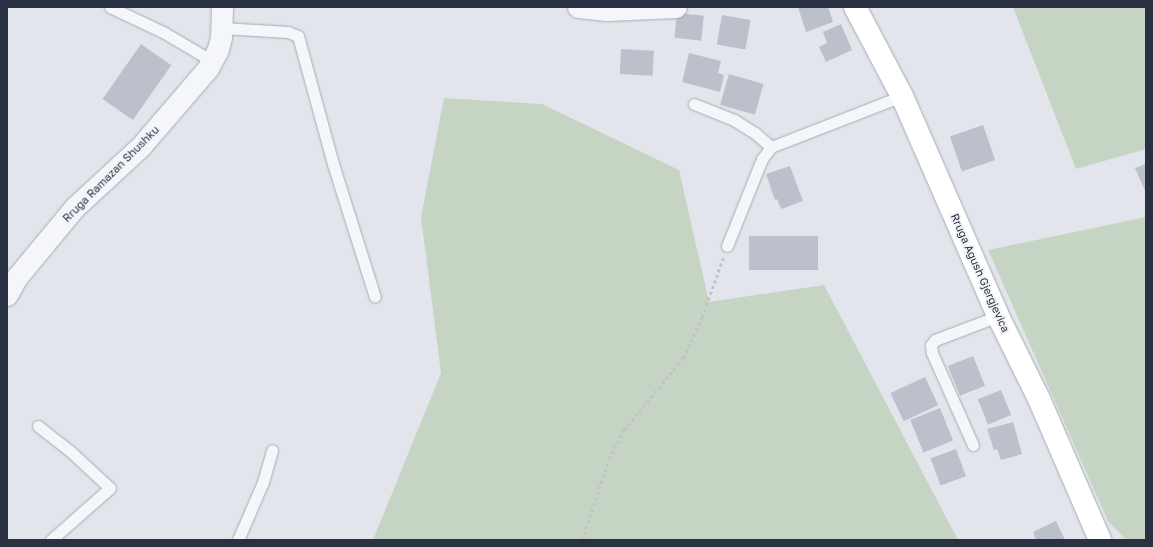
<!DOCTYPE html>
<style>
body{margin:0}
#map{position:relative;width:1153px;height:547px;overflow:hidden;background:#e2e5eb;font-family:"Golos Text",sans-serif}
div>[style]{position:absolute}
[style*='--x']{left:calc(var(--x)*1px);top:calc(var(--y)*1px);width:calc(var(--w)*1px);rotate:calc(var(--a)*1deg)}
.green>*{inset:0;background:#c6d5c3}
.building>*{inset:0;background:#bcc0cb;transform-origin:0 0}
.path>*{height:2.5px;margin-top:-1.25px;transform-origin:0;background:repeating-linear-gradient(90deg,#c0c3ca 0 3px,transparent 0 6px)}
.roads{filter:drop-shadow(0 0 1px #a7abb5) drop-shadow(0 0 1px #a7abb5)}
.lane>*{height:11px;margin:-5.5px;padding:0 5.5px;transform-origin:5.5px;border-radius:5.5px;background:#f5f6f9}
.street>*{height:21px;margin:-10.5px;padding:0 10.5px;transform-origin:10.5px;border-radius:10.5px;background:#f5f6f9}
.secondary>*{height:22px;margin:-11px;padding:0 11px;transform-origin:11px;border-radius:11px;background:#fff}
span{translate:-50% -50%;white-space:nowrap;text-align:center;line-height:1.15;-webkit-text-stroke:4px #f2f4f8;paint-order:stroke}
.street-label{font-size:11px;color:#2a3143}
.frame{position:absolute;inset:0;border:8px solid #2a3143;pointer-events:none}
</style>
<div id="map">
<div class="green">
<div style="clip-path:polygon(1013px 7px,1146px 7px,1146px 149px,1076px 169px)"></div>
<div style="clip-path:polygon(444px 98px,542px 104px,679px 170px,709px 302px,824px 285px,958px 540px,373px 540px,441px 373px,421px 217px)"></div>
<div style="clip-path:polygon(1146px 217px,1146px 540px,1126px 540px,1108px 521px,988px 250px)"></div>
</div>
<div class="building">
<div style="clip-path:polygon(798px 7px,828px 7px,833px 22px,806px 32px)"></div>
<div style="left:677px;top:13px;width:27px;height:25px;rotate:6deg"></div>
<div style="left:722px;top:15px;width:29px;height:30px;rotate:10deg"></div>
<div style="clip-path:polygon(841px 24px,852px 50px,826px 62px,819px 47px,827px 43px,823px 32px)"></div>
<div style="left:141px;top:44px;width:37px;height:67px;rotate:35deg"></div>
<div style="left:621px;top:49px;width:33px;height:25px;rotate:3deg"></div>
<div style="clip-path:polygon(689px 53px,721px 61px,718px 73px,724px 75px,720px 92px,682px 82px)"></div>
<div style="left:729px;top:74px;width:36px;height:32px;rotate:16deg"></div>
<div style="left:983px;top:125px;width:37px;height:35px;rotate:71deg"></div>
<div style="clip-path:polygon(1146px 164px,1146px 193px,1135px 168px)"></div>
<div style="clip-path:polygon(790px 166px,803px 201px,781px 209px,777px 199px,775px 200px,766px 174px)"></div>
<div style="left:749px;top:236px;width:69px;height:34px"></div>
<div style="left:973px;top:356px;width:32px;height:27px;rotate:68deg"></div>
<div style="left:925px;top:377px;width:31px;height:38px;rotate:65deg"></div>
<div style="left:1001px;top:390px;width:27px;height:25px;rotate:68deg"></div>
<div style="left:940px;top:408px;width:35px;height:32px;rotate:68deg"></div>
<div style="clip-path:polygon(1013px 422px,1022px 454px,1001px 460px,997px 449px,994px 450px,987px 429px)"></div>
<div style="left:956px;top:449px;width:29px;height:27px;rotate:70deg"></div>
<div style="clip-path:polygon(1056px 521px,1065px 540px,1036px 540px,1033px 532px)"></div>
</div>
<div class="path">
<div style="--x:582;--y:540;--w:85;--a:-71.6"></div>
<div style="--x:609;--y:459;--w:33;--a:-63"></div>
<div style="--x:624;--y:430;--w:93;--a:-50.7"></div>
<div style="--x:683;--y:358;--w:45;--a:-65.1"></div>
<div style="--x:702;--y:317;--w:63;--a:-70.4"></div>
</div>
<div class="roads">
<div class="lane">
<div style="--x:110;--y:7;--w:59;--a:25.3"></div>
<div style="--x:163;--y:32;--w:57;--a:30.6"></div>
<div style="--x:222;--y:28;--w:66;--a:3.5"></div>
<div style="--x:288;--y:32;--w:11;--a:22"></div>
<div style="--x:298;--y:36;--w:133;--a:74.7"></div>
<div style="--x:333;--y:164;--w:139;--a:72.5"></div>
<div style="--x:694;--y:104;--w:43;--a:21.8"></div>
<div style="--x:734;--y:120;--w:25;--a:32"></div>
<div style="--x:755;--y:133;--w:21;--a:41"></div>
<div style="--x:727;--y:246;--w:94;--a:-68.1"></div>
<div style="--x:762;--y:159;--w:15;--a:-53"></div>
<div style="--x:771;--y:147;--w:141;--a:-21.3"></div>
<div style="--x:38;--y:426;--w:41;--a:38"></div>
<div style="--x:70;--y:451;--w:54;--a:42.8"></div>
<div style="--x:110;--y:488;--w:79;--a:138.6"></div>
<div style="--x:973;--y:445;--w:101;--a:-114"></div>
<div style="--x:932;--y:353;--w:8;--a:-97"></div>
<div style="--x:931;--y:345;--w:6;--a:-51"></div>
<div style="--x:935;--y:340;--w:67;--a:-20.9"></div>
<div style="--x:238;--y:540;--w:63;--a:-66.7"></div>
<div style="--x:263;--y:482;--w:33;--a:-74"></div>
</div>
<div class="street">
<div style="--x:578;--y:7;--w:29;--a:6"></div>
<div style="--x:607;--y:10;--w:69;--a:-2.5"></div>
<div style="--x:7;--y:295;--w:21;--a:-61"></div>
<div style="--x:17;--y:277;--w:91;--a:-50.4"></div>
<div style="--x:75;--y:207;--w:90;--a:-42.7"></div>
<div style="--x:141;--y:146;--w:103;--a:-49.3"></div>
<div style="--x:208;--y:68;--w:21;--a:-62"></div>
<div style="--x:218;--y:49;--w:12;--a:-76"></div>
<div style="--x:221;--y:37;--w:30;--a:-88"></div>
</div>
<div class="secondary">
<div style="--x:855;--y:7;--w:101;--a:62.2"></div>
<div style="--x:902;--y:96;--w:240;--a:66.4"></div>
<div style="--x:998;--y:316;--w:93;--a:63.7"></div>
<div style="--x:1039;--y:399;--w:154;--a:66.6"></div>
</div>
</div>
<div class="street-label">
<span style="left:111px;top:174px;rotate:-45deg">Rruga Ramazan Shushku</span>
<span style="left:980px;top:273px;rotate:66deg">Rruga Agush Gjergjevica</span>
</div>
<div class="frame"></div>
</div>
